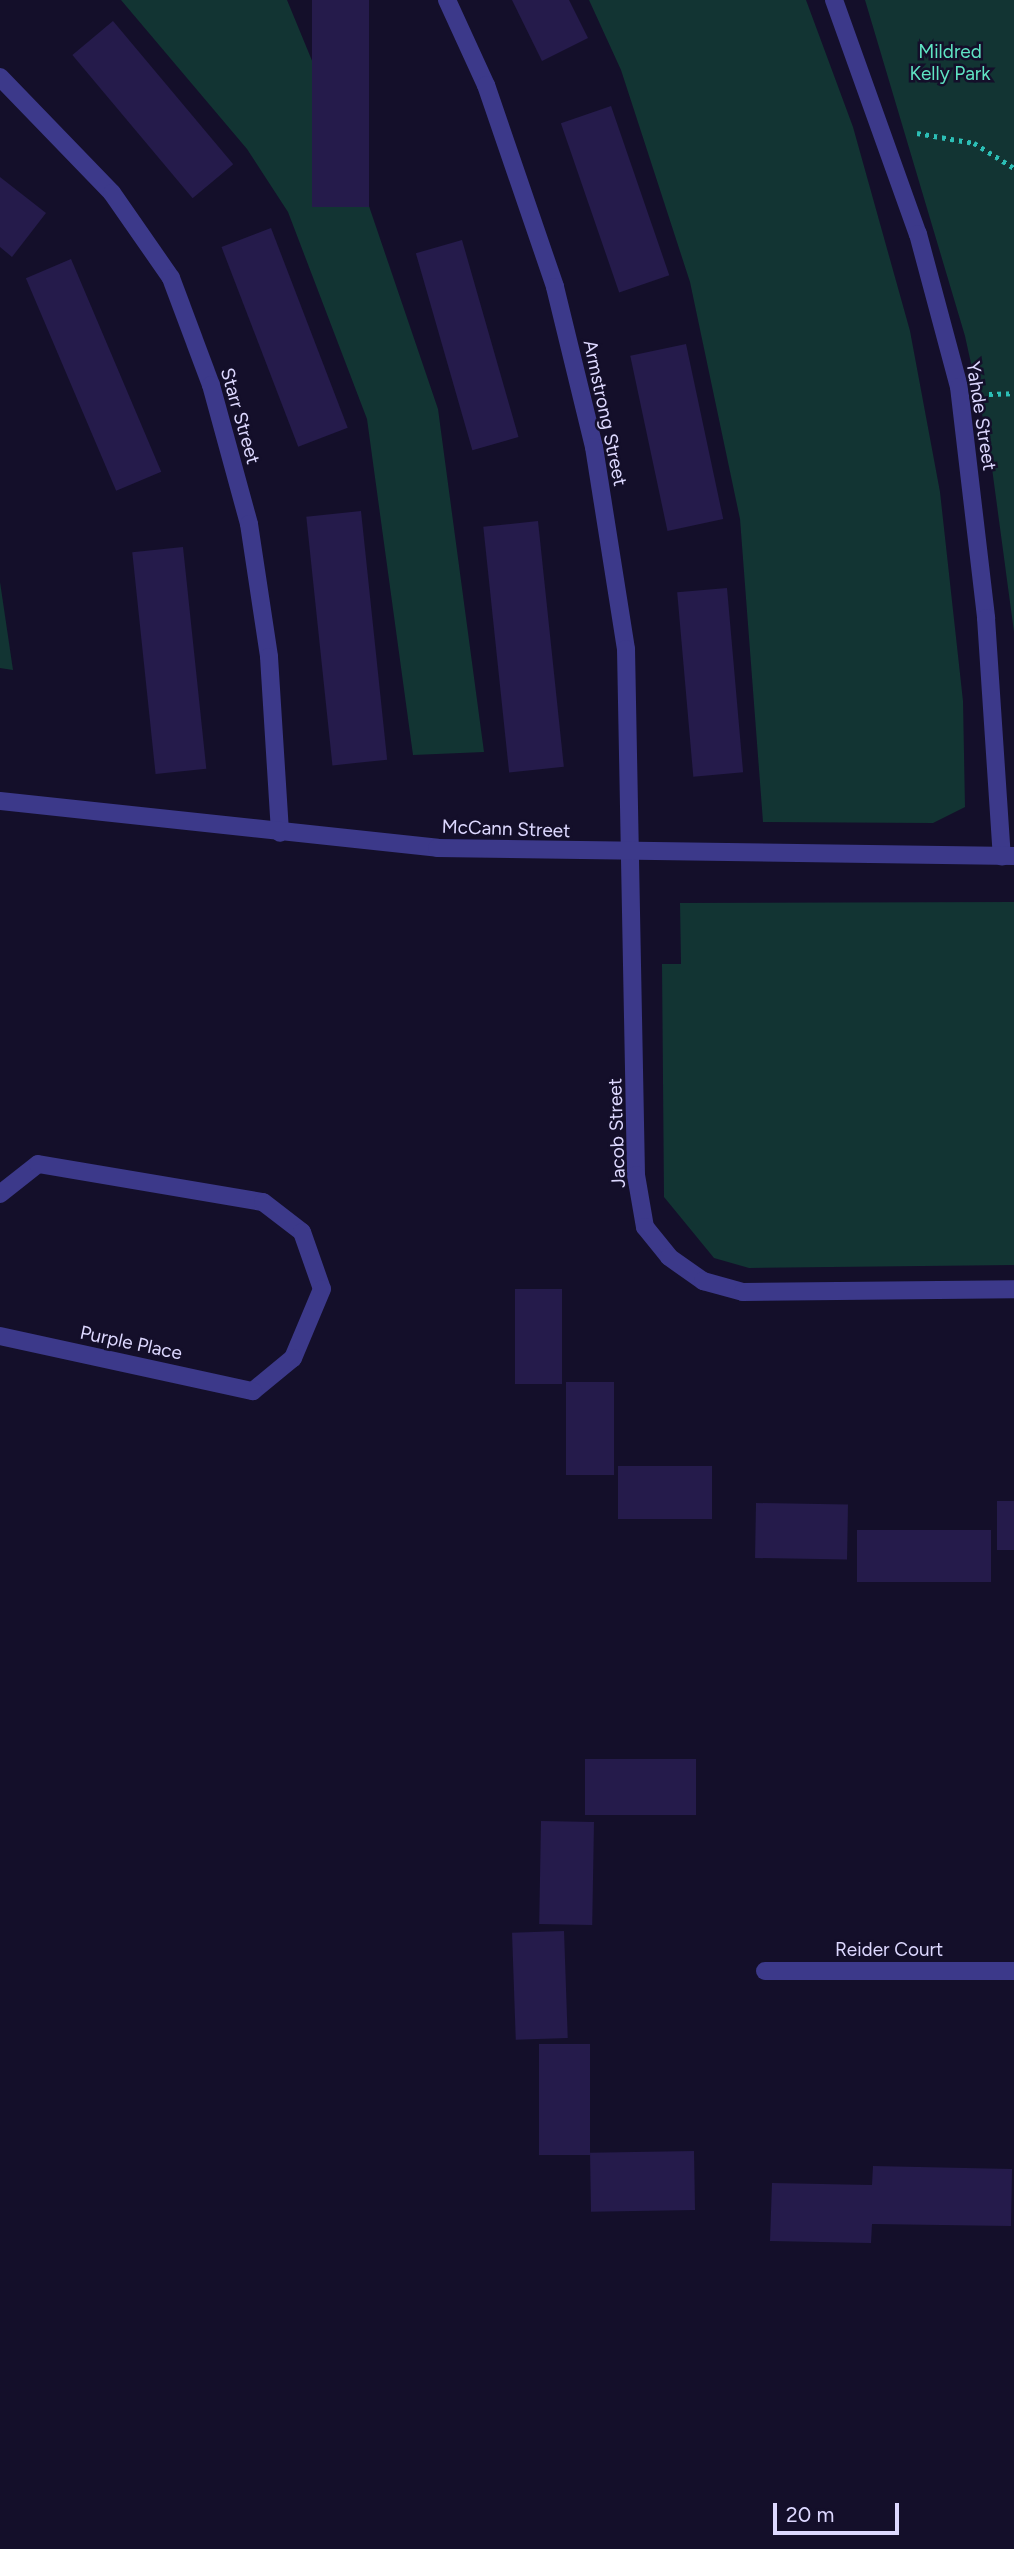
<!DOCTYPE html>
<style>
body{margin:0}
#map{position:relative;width:1014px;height:2549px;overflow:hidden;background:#140f2a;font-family:Figtree,sans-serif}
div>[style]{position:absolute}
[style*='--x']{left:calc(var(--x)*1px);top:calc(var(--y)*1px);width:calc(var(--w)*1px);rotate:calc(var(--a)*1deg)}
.green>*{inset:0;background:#123433}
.building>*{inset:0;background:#251b4b;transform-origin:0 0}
.path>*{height:4.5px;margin-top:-2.25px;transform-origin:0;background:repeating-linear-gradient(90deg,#2cbfb6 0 3.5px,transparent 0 8.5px)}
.lane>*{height:18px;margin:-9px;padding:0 9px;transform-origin:9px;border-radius:9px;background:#3c398a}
.street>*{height:18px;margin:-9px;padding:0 9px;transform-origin:9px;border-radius:9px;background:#3c398a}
span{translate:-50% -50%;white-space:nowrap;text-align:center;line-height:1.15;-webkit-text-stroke:5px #140f2a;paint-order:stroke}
.park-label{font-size:19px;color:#5fe4c3}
.street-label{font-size:19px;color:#ddd8ff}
.scale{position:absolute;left:773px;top:2503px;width:126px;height:32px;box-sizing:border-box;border:4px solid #ddd8ff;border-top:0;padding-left:9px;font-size:21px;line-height:24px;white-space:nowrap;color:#ddd8ff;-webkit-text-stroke:5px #140f2a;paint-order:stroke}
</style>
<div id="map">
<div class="green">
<div style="clip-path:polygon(121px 0,287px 0,355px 165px,438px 409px,484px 752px,413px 755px,367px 419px,288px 212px,247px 149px)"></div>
<div style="clip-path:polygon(589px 0,806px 0,853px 127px,910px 331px,940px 492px,963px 701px,965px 807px,933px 823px,763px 822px,740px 519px,690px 282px,621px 70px)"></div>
<div style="clip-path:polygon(865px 0,1014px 0,1014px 632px,989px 446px,965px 336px)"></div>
<div style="clip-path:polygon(0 582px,13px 670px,0 668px)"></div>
<div style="clip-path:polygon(1014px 902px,1014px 1265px,749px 1268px,714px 1258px,664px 1197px,662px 964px,681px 964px,680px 903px)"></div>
</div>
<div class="building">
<div style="left:312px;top:0;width:57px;height:207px"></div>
<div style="clip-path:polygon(512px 0,569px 0,588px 38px,542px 61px)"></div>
<div style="left:113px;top:21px;width:187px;height:53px;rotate:50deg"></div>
<div style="left:611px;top:106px;width:179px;height:53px;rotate:71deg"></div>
<div style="clip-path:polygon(0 177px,46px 213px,12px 257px,0 247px)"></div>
<div style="left:271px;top:228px;width:214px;height:53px;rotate:69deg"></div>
<div style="left:462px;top:240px;width:205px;height:48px;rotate:74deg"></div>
<div style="left:71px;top:259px;width:231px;height:49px;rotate:67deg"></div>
<div style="left:686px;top:344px;width:179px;height:57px;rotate:78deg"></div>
<div style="left:361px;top:511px;width:250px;height:55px;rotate:84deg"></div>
<div style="left:538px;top:521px;width:247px;height:55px;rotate:84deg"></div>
<div style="left:183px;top:547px;width:223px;height:51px;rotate:84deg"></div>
<div style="left:727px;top:588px;width:185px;height:50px;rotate:85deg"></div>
<div style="left:515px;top:1289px;width:47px;height:95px"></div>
<div style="left:566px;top:1382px;width:48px;height:93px"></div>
<div style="left:712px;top:1466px;width:53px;height:94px;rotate:90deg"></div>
<div style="left:997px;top:1501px;width:17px;height:49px"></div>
<div style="left:756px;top:1503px;width:92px;height:55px;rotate:1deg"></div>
<div style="left:857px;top:1530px;width:134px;height:52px"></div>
<div style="left:696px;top:1759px;width:56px;height:111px;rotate:90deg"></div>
<div style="left:594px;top:1822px;width:103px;height:53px;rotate:91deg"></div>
<div style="left:564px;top:1931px;width:107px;height:52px;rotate:88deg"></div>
<div style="left:539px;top:2044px;width:51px;height:111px"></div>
<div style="left:694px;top:2151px;width:59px;height:104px;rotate:89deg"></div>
<div style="clip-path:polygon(873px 2166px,1012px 2169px,1011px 2226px,872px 2224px,871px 2243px,770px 2241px,772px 2183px,872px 2185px)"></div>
</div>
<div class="path">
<div style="--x:917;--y:133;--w:58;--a:10"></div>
<div style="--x:974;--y:143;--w:47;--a:32"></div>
<div style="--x:989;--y:394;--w:25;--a:-2"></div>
</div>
<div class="lane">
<div style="--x:0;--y:1194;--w:48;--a:-38.3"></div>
<div style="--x:38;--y:1164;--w:228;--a:9.6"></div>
<div style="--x:263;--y:1202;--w:49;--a:37.6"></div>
<div style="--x:302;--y:1232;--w:60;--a:70.7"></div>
<div style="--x:322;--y:1289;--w:75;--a:112.8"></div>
<div style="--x:293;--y:1358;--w:52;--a:140.5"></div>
</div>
<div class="street">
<div style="--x:447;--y:0;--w:94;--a:65.4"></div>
<div style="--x:486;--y:85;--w:213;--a:71.1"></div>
<div style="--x:555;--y:287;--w:165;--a:76.3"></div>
<div style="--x:594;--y:447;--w:205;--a:81"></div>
<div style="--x:626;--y:649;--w:526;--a:88.91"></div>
<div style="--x:636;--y:1175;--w:53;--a:80.2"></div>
<div style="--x:645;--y:1227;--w:38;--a:51"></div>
<div style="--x:669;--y:1257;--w:42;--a:35.2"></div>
<div style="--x:703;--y:1281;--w:41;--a:15.4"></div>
<div style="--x:743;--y:1292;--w:271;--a:-0.6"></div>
<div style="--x:834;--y:0;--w:249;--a:70.3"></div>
<div style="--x:918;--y:234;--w:158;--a:75"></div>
<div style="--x:959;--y:387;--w:233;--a:83.3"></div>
<div style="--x:986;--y:618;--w:239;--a:86.2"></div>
<div style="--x:0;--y:77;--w:161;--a:46"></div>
<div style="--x:112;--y:193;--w:103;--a:55.2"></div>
<div style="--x:171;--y:278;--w:114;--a:69.5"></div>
<div style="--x:211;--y:385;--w:144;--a:74.7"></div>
<div style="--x:249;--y:524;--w:134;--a:81.4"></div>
<div style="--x:269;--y:657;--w:176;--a:86.4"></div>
<div style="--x:0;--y:801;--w:440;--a:6.1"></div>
<div style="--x:437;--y:848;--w:577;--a:0.79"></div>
<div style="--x:0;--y:1336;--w:259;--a:12.3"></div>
<div style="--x:765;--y:1971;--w:249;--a:0"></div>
</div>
<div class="park-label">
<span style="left:950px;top:63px">Mildred<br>Kelly Park</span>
</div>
<div class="street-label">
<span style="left:605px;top:413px;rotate:78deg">Armstrong Street</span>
<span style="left:240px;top:416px;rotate:74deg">Starr Street</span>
<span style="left:981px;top:416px;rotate:81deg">Yahde Street</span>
<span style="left:506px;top:829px;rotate:2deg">McCann Street</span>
<span style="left:617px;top:1133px;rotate:-92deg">Jacob Street</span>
<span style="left:131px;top:1343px;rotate:12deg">Purple Place</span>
<span style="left:889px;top:1950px">Reider Court</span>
</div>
<div class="scale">20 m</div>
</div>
